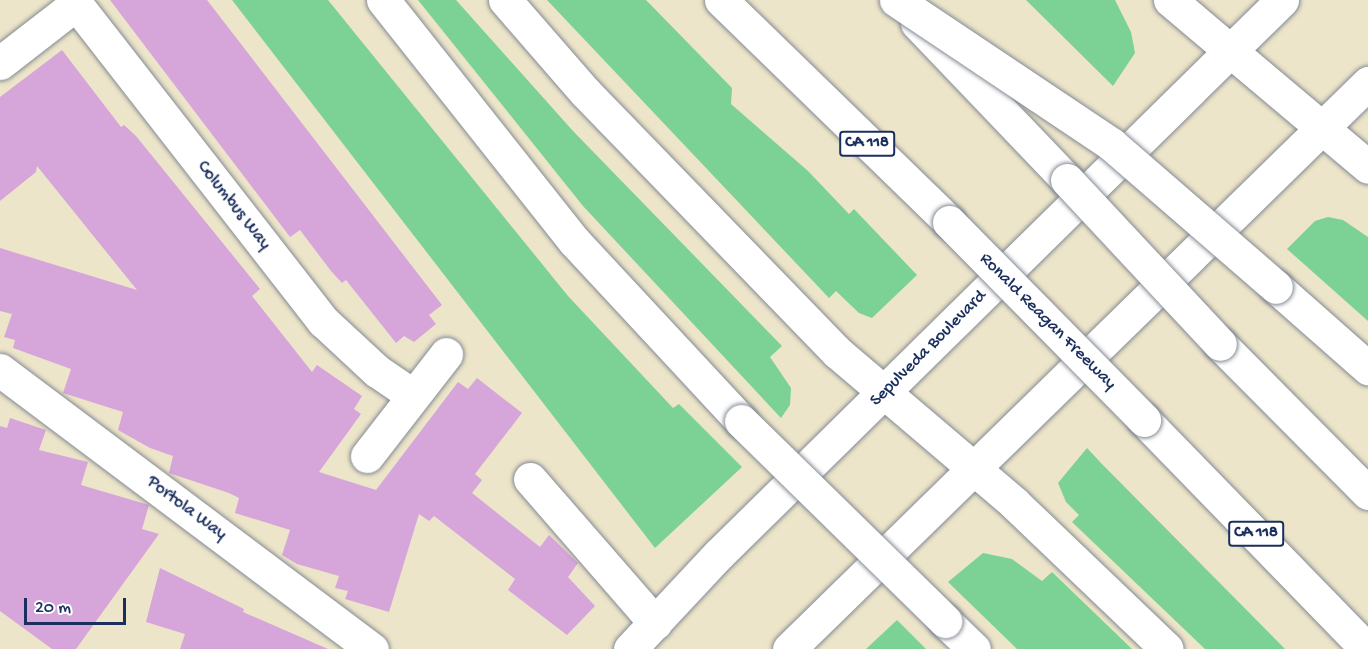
<!DOCTYPE html>
<style>
body{margin:0}
#map{position:relative;width:1368px;height:649px;overflow:hidden;background:#ede5c9;font-family:"Gochi Hand",sans-serif}
div>[style]{position:absolute}
[style*='--x']{left:calc(var(--x)*1px);top:calc(var(--y)*1px);width:calc(var(--w)*1px);rotate:calc(var(--a)*1deg)}
.green>*{inset:0;background:#7cd194}
.building>*{inset:0;background:#d6a5d9}
.roads{filter:drop-shadow(0 0 2px #848a94) drop-shadow(0 0 2px #848a94)}
.minor>*{height:33px;margin:-16.5px;padding:0 16.5px;transform-origin:16.5px;border-radius:16.5px;background:#fff}
.major>*{height:33px;margin:-16.5px;padding:0 16.5px;transform-origin:16.5px;border-radius:16.5px;background:#fff}
.highway>*{height:33px;margin:-16.5px;padding:0 16.5px;transform-origin:16.5px;border-radius:16.5px;background:#fff}
.bridges{filter:drop-shadow(0 0 2px #848a94) drop-shadow(0 0 2px #848a94)}
.highway-bridge>*{height:33px;margin:-16.5px;padding:0 16.5px;transform-origin:16.5px;border-radius:16.5px;background:#fff}
span{translate:-50% -50%;white-space:nowrap;text-align:center;line-height:1.15;-webkit-text-stroke:4.5px #fff;paint-order:stroke}
.shield-label span{padding:2px 4px;background:#fff;border:2px solid;border-radius:4px;-webkit-text-stroke-width:0}
.shield-label{font-size:16px;color:#1b2f5e;font-weight:700}
.street-label{font-size:18px;color:#1b2f5e}
.scale{position:absolute;left:24px;top:598px;width:102px;height:27px;box-sizing:border-box;border:3px solid #1b2f5e;border-top:0;padding-left:8px;font-size:18px;line-height:21px;white-space:nowrap;color:#1b2f5e;-webkit-text-stroke:4px #fff;paint-order:stroke}
</style>
<div id="map">
<div class="green">
<div style="clip-path:polygon(232px 0,328px 0,568px 296px,673px 408px,679px 404px,742px 467px,655px 548px)"></div>
<div style="clip-path:polygon(418px 0,456px 0,573px 131px,782px 346px,770px 357px,791px 388px,790px 405px,781px 418px,583px 206px)"></div>
<div style="clip-path:polygon(547px 0,646px 0,732px 88px,731px 104px,808px 171px,849px 214px,854px 209px,917px 275px,872px 318px,859px 313px,836px 291px,829px 298px)"></div>
<div style="clip-path:polygon(1026px 0,1115px 0,1131px 32px,1135px 53px,1113px 86px)"></div>
<div style="clip-path:polygon(1328px 217px,1343px 220px,1368px 237px,1368px 321px,1287px 249px,1315px 221px)"></div>
<div style="clip-path:polygon(1087px 448px,1101px 463px,1285px 649px,1205px 649px,1072px 522px,1079px 515px,1066px 502px,1058px 483px)"></div>
<div style="clip-path:polygon(983px 553px,1012px 559px,1042px 581px,1052px 572px,1132px 649px,1017px 649px,948px 582px)"></div>
<div style="clip-path:polygon(897px 620px,926px 649px,866px 649px)"></div>
</div>
<div class="building">
<div style="clip-path:polygon(110px 0,207px 0,442px 305px,429px 315px,436px 324px,414px 342px,404px 336px,396px 343px,346px 280px,342px 283px,331px 271px,300px 230px,290px 237px)"></div>
<div style="clip-path:polygon(62px 50px,121px 127px,124px 125px,136px 136px,260px 289px,252px 296px,312px 372px,317px 365px,362px 396px,354px 409px,361px 414px,319px 472px,376px 490px,458px 382px,468px 389px,477px 378px,522px 413px,475px 474px,482px 480px,472px 493px,540px 547px,549px 535px,578px 563px,568px 577px,595px 606px,567px 635px,508px 590px,515px 579px,434px 516px,429px 521px,419px 514px,389px 612px,345px 599px,348px 591px,335px 588px,339px 576px,297px 564px,282px 555px,290px 530px,235px 513px,239px 498px,229px 493px,169px 473px,173px 456px,150px 448px,118px 430px,123px 412px,63px 393px,71px 369px,13px 348px,15px 340px,4px 337px,12px 314px,0 311px,0 248px,137px 290px,37px 166px,36px 172px,0 201px,0 97px)"></div>
<div style="clip-path:polygon(10px 418px,46px 430px,39px 450px,88px 462px,81px 485px,149px 505px,142px 529px,159px 534px,76px 649px,52px 649px,0 611px,0 426px,7px 428px)"></div>
<div style="clip-path:polygon(160px 568px,244px 609px,243px 612px,328px 649px,180px 649px,185px 634px,146px 622px)"></div>
</div>
<div class="roads">
<div class="minor">
<div style="--x:73;--y:0;--w:407;--a:52.1"></div>
<div style="--x:323;--y:321;--w:74;--a:42.8"></div>
<div style="--x:377;--y:371;--w:42;--a:34.4"></div>
<div style="--x:0;--y:63;--w:96;--a:-37.8"></div>
<div style="--x:0;--y:370;--w:465;--a:36.9"></div>
<div style="--x:367;--y:456;--w:129;--a:-52.2"></div>
<div style="--x:530;--y:479;--w:191;--a:49"></div>
</div>
<div class="major">
<div style="--x:630;--y:649;--w:130;--a:-46.9"></div>
<div style="--x:719;--y:554;--w:790;--a:-44.54"></div>
<div style="--x:789;--y:649;--w:810;--a:-44.35"></div>
</div>
<div class="highway">
<div style="--x:383;--y:0;--w:308;--a:51.6"></div>
<div style="--x:574;--y:241;--w:246;--a:47.1"></div>
<div style="--x:505;--y:0;--w:122;--a:49"></div>
<div style="--x:585;--y:92;--w:363;--a:45.9"></div>
<div style="--x:838;--y:353;--w:231;--a:40.4"></div>
<div style="--x:1014;--y:503;--w:211;--a:43.7"></div>
<div style="--x:721;--y:0;--w:318;--a:44.2"></div>
<div style="--x:1170;--y:0;--w:259;--a:40.1"></div>
<div style="--x:917;--y:23;--w:217;--a:46.3"></div>
<div style="--x:1276;--y:287;--w:123;--a:41.4"></div>
<div style="--x:1220;--y:344;--w:210;--a:45.2"></div>
<div style="--x:1144;--y:420;--w:320;--a:45.8"></div>
<div style="--x:945;--y:621;--w:40;--a:44"></div>
</div>
</div>
<div class="bridges">
<div class="highway-bridge">
<div style="--x:896;--y:0;--w:259;--a:33.8"></div>
<div style="--x:1111;--y:144;--w:218;--a:40.9"></div>
<div style="--x:1067;--y:180;--w:224;--a:47"></div>
<div style="--x:949;--y:222;--w:278;--a:45.4"></div>
<div style="--x:741;--y:421;--w:286;--a:44.4"></div>
</div>
</div>
<div class="shield-label">
<span style="left:867px;top:144px">CA 118</span>
<span style="left:1256px;top:534px">CA 118</span>
</div>
<div class="street-label">
<span style="left:233px;top:206px;rotate:52deg">Columbus Way</span>
<span style="left:1047px;top:322px;rotate:45deg">Ronald Reagan Freeway</span>
<span style="left:929px;top:349px;rotate:-45deg">Sepulveda Boulevard</span>
<span style="left:186px;top:509px;rotate:37deg">Portola Way</span>
</div>
<div class="scale">20 m</div>
</div>
